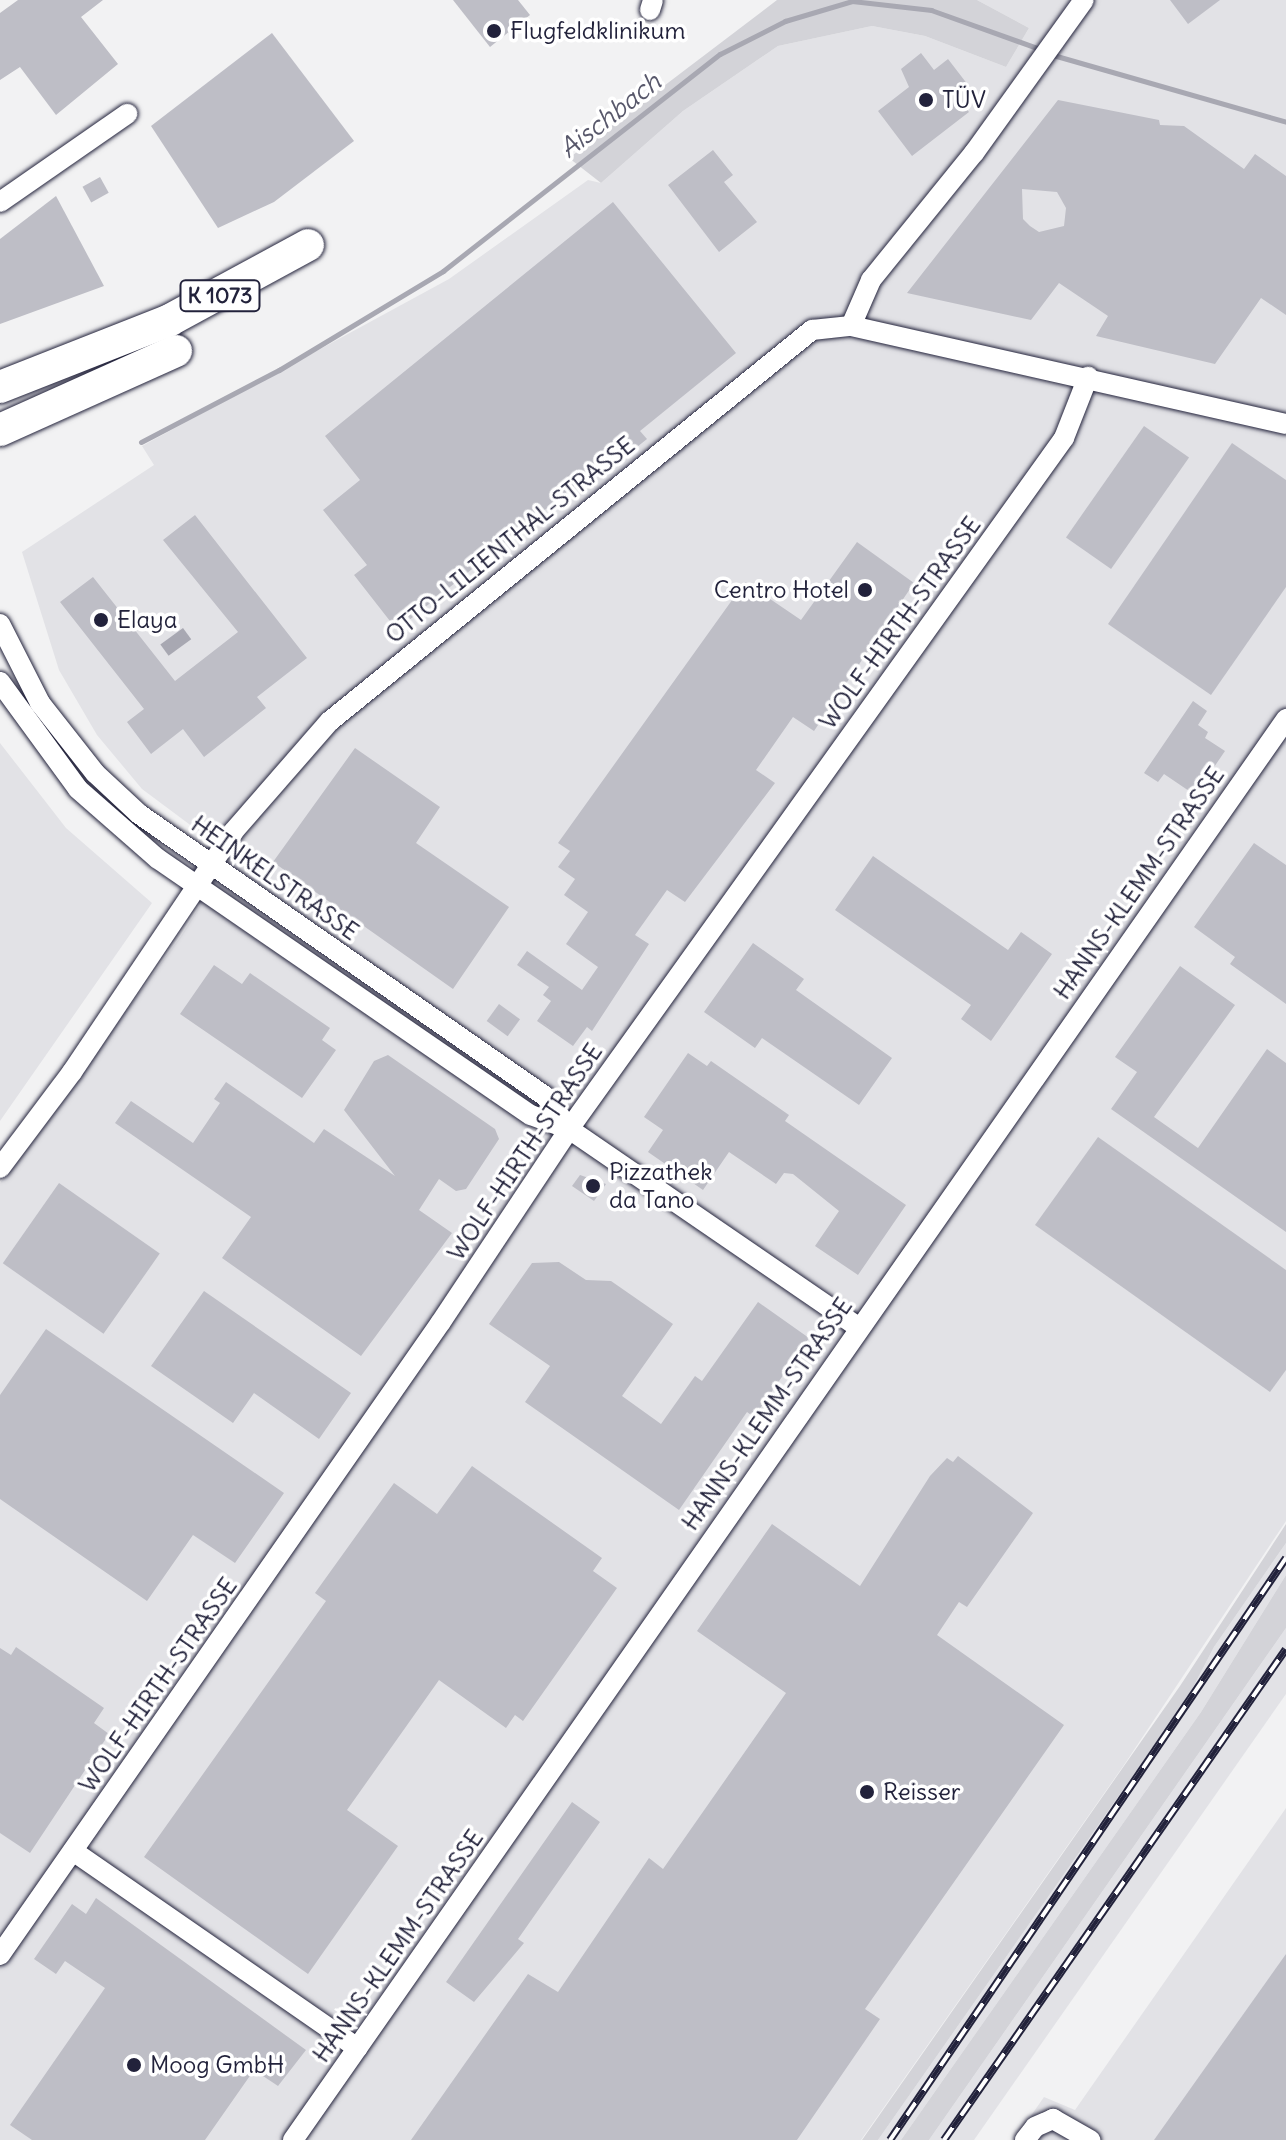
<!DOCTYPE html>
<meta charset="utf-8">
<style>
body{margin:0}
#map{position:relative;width:1286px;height:2140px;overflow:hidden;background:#f2f2f3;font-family:Delius,sans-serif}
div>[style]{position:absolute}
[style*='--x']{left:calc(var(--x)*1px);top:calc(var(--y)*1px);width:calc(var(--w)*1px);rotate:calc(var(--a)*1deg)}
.built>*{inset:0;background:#e2e2e6}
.green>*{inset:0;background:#d3d3d8}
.water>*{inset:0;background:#a8a8b2;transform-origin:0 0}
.stream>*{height:5px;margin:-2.5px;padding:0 2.5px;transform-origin:2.5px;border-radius:2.5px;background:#a8a8b2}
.building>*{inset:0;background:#bebec6;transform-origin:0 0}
.roads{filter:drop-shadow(0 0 2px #22223b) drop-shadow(0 0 2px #22223b)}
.minor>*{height:20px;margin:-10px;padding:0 10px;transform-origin:10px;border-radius:10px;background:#fff}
.primary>*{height:32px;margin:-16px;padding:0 16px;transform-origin:16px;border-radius:16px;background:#fff}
.rail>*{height:8px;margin-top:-4px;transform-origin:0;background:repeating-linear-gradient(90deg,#fff 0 15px,#22223b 0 30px);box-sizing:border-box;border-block:2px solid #22223b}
.dots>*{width:22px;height:22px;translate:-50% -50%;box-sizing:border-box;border:4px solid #fff;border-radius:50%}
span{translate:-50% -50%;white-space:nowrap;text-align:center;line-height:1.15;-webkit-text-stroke:7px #fff;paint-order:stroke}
.shield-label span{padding:2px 6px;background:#fff;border:2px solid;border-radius:6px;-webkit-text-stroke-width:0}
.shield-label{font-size:22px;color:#22223b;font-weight:700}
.poi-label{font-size:24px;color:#22223b}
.left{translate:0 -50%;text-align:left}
.right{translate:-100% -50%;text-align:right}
.street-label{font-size:24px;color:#22223b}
.water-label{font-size:26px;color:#58586b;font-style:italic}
</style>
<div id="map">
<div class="built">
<div style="clip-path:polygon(977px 0,1286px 0,1286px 1521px,1124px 1765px,861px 2140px,0 2140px,0 1183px,181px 936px,235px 850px,197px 830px,142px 789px,97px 735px,59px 670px,22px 552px,154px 465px,142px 446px,449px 279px,588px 180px,601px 183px,683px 111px,778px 46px,872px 26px,925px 36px,1006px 67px,1029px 28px)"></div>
<div style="clip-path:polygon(0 743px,66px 828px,152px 903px,0 1121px)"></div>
<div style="clip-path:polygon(1286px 1543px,1286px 1575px,1201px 1712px,901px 2140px,878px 2140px,1188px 1697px,1214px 1647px)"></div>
<div style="clip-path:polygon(1286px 1628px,1286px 1694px,974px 2140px,929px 2140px)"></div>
<div style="clip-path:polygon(1286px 1808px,1286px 2140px,1014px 2140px,1044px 2097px,1075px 2110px)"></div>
</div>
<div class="green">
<div style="clip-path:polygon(777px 0,977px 0,1029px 28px,1006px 67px,925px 36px,872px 26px,778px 46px,683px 111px,601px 183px,569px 158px)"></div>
<div style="clip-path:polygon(1286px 1524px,1286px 1543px,1214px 1647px,1188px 1697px,878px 2140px,862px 2140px,1180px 1686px)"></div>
<div style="clip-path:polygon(1286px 1575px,1286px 1628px,929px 2140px,901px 2140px,1201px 1712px)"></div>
</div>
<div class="water">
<div style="left:183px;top:628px;width:14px;height:28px;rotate:54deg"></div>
</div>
<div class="stream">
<div style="--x:1053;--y:55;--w:242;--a:16"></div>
<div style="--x:141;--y:442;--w:156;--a:-27.6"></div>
<div style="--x:279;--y:370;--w:192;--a:-31.1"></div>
<div style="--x:443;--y:271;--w:352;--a:-38.1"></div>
<div style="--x:720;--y:54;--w:73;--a:-26.9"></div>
<div style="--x:785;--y:21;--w:70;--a:-16.6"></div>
<div style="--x:852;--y:1;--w:80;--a:6.5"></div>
<div style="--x:931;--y:10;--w:116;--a:19.7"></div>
</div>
<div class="building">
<div style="clip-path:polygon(18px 0,103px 0,81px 17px,118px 64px,56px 115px,20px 67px,0 80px,0 13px)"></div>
<div style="clip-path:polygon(453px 0,518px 0,530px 15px,490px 47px)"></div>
<div style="clip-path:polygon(1170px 0,1220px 0,1188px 24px)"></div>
<div style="clip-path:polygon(272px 33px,354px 141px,274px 202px,218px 228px,151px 126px)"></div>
<div style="clip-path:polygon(921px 53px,934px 70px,948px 59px,968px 85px,956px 95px,969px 112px,912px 156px,878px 111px,909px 87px,901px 69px)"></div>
<div style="clip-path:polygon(evenodd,1058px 100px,1159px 120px,1160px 125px,1184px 126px,1244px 169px,1255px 154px,1286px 176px,1286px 315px,1261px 298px,1215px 364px,1096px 336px,1108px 316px,1059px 283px,1031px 320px,907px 293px,1058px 100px,1022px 189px,1057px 192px,1066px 208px,1064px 226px,1039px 232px,1030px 226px,1023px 219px,1022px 189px)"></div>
<div style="clip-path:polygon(713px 150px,733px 175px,724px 182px,757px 222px,719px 252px,668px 185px)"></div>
<div style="left:100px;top:177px;width:18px;height:20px;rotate:61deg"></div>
<div style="clip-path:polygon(56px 196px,104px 286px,0 324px,0 239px)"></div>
<div style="clip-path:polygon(613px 202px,736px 353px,640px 431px,647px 439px,627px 455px,621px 448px,397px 630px,354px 575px,367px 565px,323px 510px,360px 480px,325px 436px)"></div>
<div style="left:1144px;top:426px;width:55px;height:136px;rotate:35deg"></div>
<div style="clip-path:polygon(1232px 443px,1286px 480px,1286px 587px,1211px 695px,1108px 624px)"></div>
<div style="clip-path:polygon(195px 515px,307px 658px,257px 697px,266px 708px,204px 757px,183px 729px,151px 754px,127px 722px,144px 709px,60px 602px,93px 577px,175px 681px,238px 632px,163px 540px)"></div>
<div style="clip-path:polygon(857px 542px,914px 583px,814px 731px,793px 717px,756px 770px,775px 783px,685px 902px,667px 890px,635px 935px,649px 944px,592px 1031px,587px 1027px,573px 1046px,537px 1021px,551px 1001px,543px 995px,549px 987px,517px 965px,527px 951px,582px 990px,598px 967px,566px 944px,588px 912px,564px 895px,575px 879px,558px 867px,570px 851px,558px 843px,745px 582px,801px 620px)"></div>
<div style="clip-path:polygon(1193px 701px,1207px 711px,1198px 725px,1208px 732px,1205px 738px,1225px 751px,1195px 795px,1164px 774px,1158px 782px,1144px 773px)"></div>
<div style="clip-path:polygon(355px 748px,440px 807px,416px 843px,509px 907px,453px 989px,273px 862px)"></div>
<div style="clip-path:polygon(1254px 843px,1286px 865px,1286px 1004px,1230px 964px,1235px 957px,1194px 927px)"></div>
<div style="clip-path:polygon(873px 856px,1008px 950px,1021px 932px,1052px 954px,991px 1041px,961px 1019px,971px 1005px,835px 910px)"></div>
<div style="clip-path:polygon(753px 943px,804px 979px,796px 990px,892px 1058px,859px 1105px,762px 1038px,755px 1048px,704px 1012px)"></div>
<div style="clip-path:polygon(214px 965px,242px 984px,250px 973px,330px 1028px,322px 1040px,336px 1050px,302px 1098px,180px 1014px)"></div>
<div style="clip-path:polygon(1180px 966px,1235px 1005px,1154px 1117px,1198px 1148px,1267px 1049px,1286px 1063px,1286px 1232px,1111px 1109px,1137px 1072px,1115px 1057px)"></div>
<div style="left:499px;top:1004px;width:26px;height:21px;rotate:36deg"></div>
<div style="clip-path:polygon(688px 1053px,707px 1066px,711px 1061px,789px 1115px,785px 1121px,906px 1205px,858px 1275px,815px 1246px,839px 1211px,793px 1174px,784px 1173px,776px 1184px,729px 1152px,703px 1190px,648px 1152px,663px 1130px,644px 1117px)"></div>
<div style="clip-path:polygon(388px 1055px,495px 1129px,499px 1139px,466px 1189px,456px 1191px,439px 1179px,419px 1210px,452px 1233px,361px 1356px,222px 1258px,251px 1217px,115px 1123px,131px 1101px,193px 1143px,220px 1103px,214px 1099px,226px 1082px,314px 1143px,324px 1129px,395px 1176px,344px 1110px,374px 1061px)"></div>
<div style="clip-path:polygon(1098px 1137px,1286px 1270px,1286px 1370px,1270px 1392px,1035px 1225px)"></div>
<div style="clip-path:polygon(580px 1175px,606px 1184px,594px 1201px,572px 1186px)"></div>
<div style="left:59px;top:1183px;width:123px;height:98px;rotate:35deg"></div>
<div style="clip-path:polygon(559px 1262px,586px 1280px,611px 1281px,673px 1324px,622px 1396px,661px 1424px,695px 1376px,702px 1381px,758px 1302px,809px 1338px,754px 1417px,747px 1412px,679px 1510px,525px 1402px,550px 1366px,489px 1324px,532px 1263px)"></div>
<div style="clip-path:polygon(204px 1291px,351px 1393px,319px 1439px,254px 1393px,233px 1423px,151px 1366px)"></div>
<div style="clip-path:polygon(46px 1329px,284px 1493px,235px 1563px,193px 1535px,147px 1601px,0 1499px,0 1395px)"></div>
<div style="clip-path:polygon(958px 1456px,1033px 1513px,967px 1607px,959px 1602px,937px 1635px,1064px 1725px,865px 2009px,880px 2019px,797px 2140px,411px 2140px,528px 1974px,558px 1992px,649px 1858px,663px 1869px,786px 1693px,697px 1631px,772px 1524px,860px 1586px,930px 1476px,947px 1458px,953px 1462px)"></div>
<div style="clip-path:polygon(472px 1466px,602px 1558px,593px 1571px,617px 1588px,523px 1721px,515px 1715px,506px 1728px,439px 1680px,347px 1810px,398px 1846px,308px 1974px,144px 1857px,326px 1601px,315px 1593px,394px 1483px,437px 1514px)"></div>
<div style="clip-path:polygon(16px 1647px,104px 1708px,94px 1723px,109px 1734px,30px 1853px,0 1833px,0 1648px,11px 1655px)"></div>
<div style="clip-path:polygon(572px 1802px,600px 1822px,518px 1939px,524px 1943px,474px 2002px,446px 1982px)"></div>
<div style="clip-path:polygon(96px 1898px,306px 2050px,278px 2086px,254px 2070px,205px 2140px,32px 2140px,10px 2125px,105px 1988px,65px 1961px,56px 1974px,34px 1959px,72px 1904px,86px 1914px)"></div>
<div style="clip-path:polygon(1286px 1954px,1286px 2140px,1154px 2140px)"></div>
</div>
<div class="roads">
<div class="minor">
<div style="--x:650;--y:10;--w:10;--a:-73"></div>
<div style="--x:0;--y:202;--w:155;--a:-34.7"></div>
<div style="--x:851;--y:326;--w:446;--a:12.7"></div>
<div style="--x:0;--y:624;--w:89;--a:63.1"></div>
<div style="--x:40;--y:703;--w:89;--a:51.8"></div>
<div style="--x:95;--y:773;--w:60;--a:43"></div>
<div style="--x:139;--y:814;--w:496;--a:34.8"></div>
<div style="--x:546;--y:1097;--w:39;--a:54"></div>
<div style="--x:0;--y:682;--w:132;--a:53.9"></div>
<div style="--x:78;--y:789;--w:106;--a:41.2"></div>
<div style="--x:158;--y:859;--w:452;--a:34.5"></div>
<div style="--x:531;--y:1115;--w:40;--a:20.2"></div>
<div style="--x:569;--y:1129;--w:350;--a:34.4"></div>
<div style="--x:0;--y:1168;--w:120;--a:-53.1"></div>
<div style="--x:72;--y:1072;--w:289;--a:-56.1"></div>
<div style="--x:233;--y:832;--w:147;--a:-48.9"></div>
<div style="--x:330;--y:721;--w:621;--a:-39.05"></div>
<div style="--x:812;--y:330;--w:39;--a:-6"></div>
<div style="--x:851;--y:326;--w:50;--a:-66.5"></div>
<div style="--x:871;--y:280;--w:164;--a:-51"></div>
<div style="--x:974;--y:153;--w:188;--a:-54.3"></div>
<div style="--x:73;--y:1851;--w:346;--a:34.7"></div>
<div style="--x:0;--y:1955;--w:771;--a:-55.14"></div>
<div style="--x:441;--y:1322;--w:232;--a:-56.4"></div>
<div style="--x:569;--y:1129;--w:850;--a:-54.38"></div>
<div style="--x:1064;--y:438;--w:66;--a:-68.5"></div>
<div style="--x:293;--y:2140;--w:1734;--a:-55.05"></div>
<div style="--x:1025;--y:2140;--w:16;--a:-52"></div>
<div style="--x:1035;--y:2127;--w:20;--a:-24"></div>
<div style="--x:1053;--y:2119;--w:43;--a:29.6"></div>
</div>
<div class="primary">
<div style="--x:0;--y:387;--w:183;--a:-21.5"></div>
<div style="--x:170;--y:320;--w:157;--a:-28.5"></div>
<div style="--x:0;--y:430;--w:193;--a:-24.2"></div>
</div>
</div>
<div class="rail">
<div style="--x:890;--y:2140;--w:704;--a:-55.77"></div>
<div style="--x:944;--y:2140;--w:598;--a:-55.14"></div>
</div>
<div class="dots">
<div style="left:494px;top:31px;background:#22223b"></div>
<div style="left:926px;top:100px;background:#22223b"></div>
<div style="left:865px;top:590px;background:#22223b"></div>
<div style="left:101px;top:620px;background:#22223b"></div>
<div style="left:593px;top:1186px;background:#22223b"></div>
<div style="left:867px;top:1792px;background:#22223b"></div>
<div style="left:134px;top:2065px;background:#22223b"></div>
</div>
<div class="shield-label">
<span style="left:220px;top:296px">K 1073</span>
</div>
<div class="poi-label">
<span class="left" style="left:510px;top:31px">Flugfeldklinikum</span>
<span class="left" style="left:942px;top:100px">TÜV</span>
<span class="right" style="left:849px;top:590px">Centro Hotel</span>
<span class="left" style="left:117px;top:620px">Elaya</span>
<span class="left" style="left:609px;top:1186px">Pizzathek<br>da Tano</span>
<span class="left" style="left:883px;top:1792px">Reisser</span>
<span class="left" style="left:150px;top:2065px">Moog GmbH</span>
</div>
<div class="street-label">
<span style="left:510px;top:540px;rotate:-39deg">OTTO-LILIENTHAL-STRASSE</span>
<span style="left:900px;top:623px;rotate:-54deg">WOLF-HIRTH-STRASSE</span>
<span style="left:275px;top:878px;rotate:35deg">HEINKELSTRASSE</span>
<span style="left:1139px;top:883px;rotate:-55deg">HANNS-KLEMM-STRASSE</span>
<span style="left:525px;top:1152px;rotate:-56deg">WOLF-HIRTH-STRASSE</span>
<span style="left:767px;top:1414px;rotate:-55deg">HANNS-KLEMM-STRASSE</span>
<span style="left:158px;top:1685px;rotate:-55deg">WOLF-HIRTH-STRASSE</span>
<span style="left:398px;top:1946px;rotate:-55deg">HANNS-KLEMM-STRASSE</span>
</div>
<div class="water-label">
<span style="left:610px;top:115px;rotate:-38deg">Aischbach</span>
</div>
</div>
